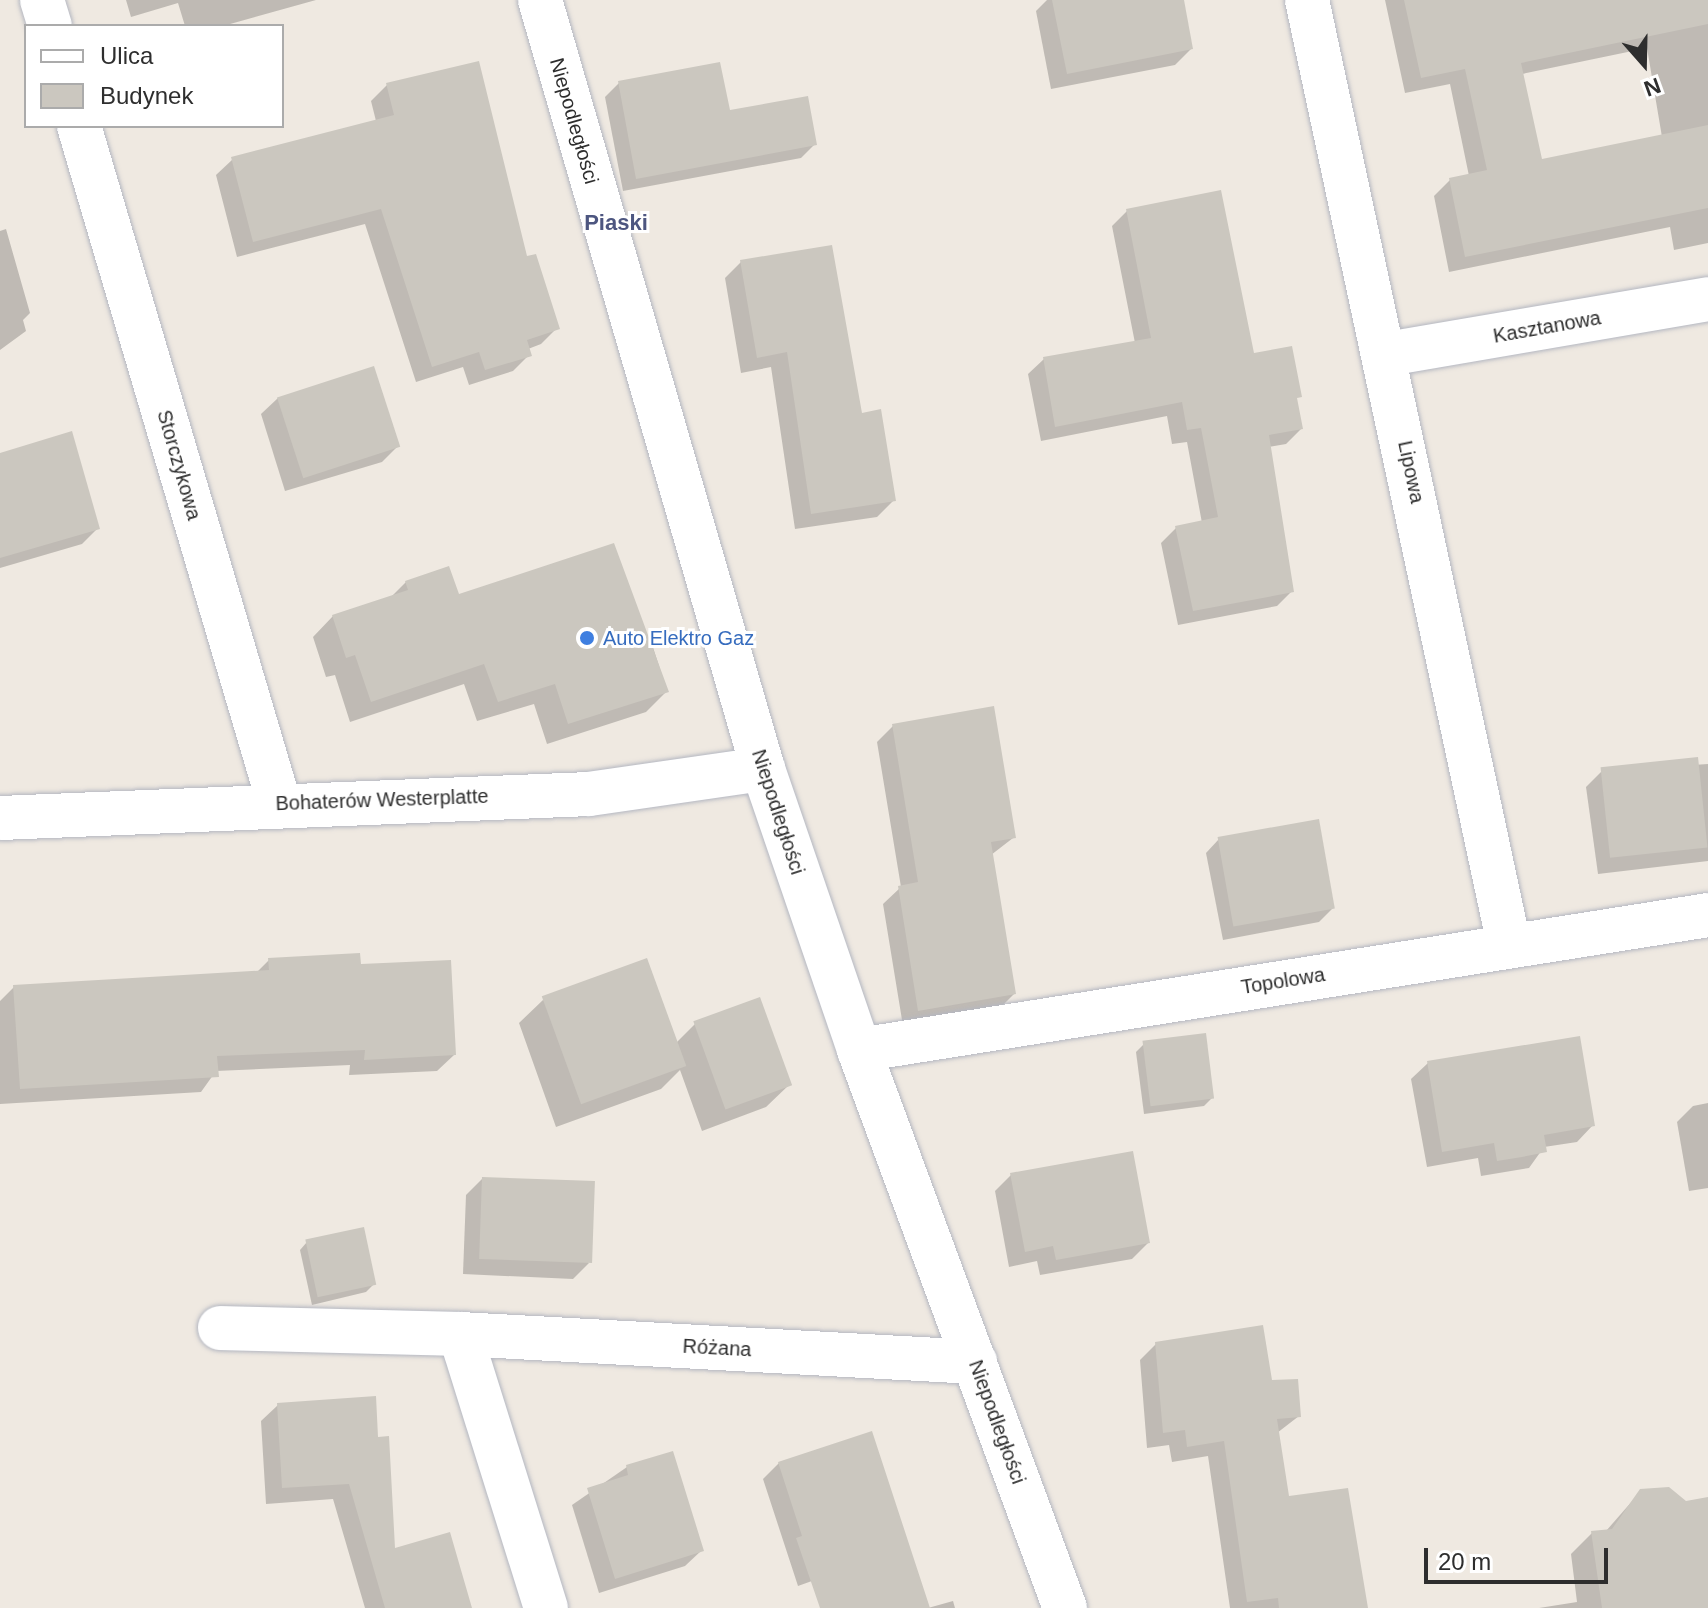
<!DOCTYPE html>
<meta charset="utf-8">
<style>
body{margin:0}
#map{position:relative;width:1708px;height:1608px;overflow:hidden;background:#efe9e1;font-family:Helvetica,sans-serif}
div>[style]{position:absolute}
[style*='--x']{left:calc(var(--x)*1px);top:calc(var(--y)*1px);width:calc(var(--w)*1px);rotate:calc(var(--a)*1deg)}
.shadow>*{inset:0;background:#0003}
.building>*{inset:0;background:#cbc7bf;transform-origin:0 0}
.roads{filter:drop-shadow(0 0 2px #b4b7c1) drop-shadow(0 0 2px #b4b7c1)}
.minor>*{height:44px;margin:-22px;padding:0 22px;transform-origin:22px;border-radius:22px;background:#fff}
.dots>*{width:22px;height:22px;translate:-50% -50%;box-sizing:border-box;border:4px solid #fff;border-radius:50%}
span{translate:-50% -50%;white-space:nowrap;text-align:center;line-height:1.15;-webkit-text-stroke:6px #fff;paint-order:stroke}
.street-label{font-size:20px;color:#2e2e2e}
.shop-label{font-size:20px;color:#366cbe}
.left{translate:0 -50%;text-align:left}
.neighbourhood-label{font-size:22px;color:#4d5680;font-weight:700}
.legend{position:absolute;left:24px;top:24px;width:260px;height:104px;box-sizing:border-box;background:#fff;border:2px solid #ababab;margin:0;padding:10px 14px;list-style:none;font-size:24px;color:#2e2e2e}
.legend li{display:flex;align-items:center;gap:16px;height:40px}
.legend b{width:40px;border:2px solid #ababab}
.north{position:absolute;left:1604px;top:24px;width:80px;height:80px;-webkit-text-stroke:6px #fff;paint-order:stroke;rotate:160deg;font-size:22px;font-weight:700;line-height:32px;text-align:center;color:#2e2e2e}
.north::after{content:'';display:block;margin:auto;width:28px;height:36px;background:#2e2e2e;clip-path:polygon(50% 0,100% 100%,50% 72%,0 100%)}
.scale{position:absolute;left:1424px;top:1548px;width:184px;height:36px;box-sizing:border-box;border:4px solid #2e2e2e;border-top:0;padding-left:10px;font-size:24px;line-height:28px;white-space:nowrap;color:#2e2e2e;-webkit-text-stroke:6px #fff;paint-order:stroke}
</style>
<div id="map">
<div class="shadow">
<div style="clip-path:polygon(126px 0,316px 0,223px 26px,185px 26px,178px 3px,131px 17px)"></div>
<div style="clip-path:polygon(1047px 0,1182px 0,1191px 49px,1175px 65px,1051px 89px,1036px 11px)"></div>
<div style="clip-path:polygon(evenodd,1385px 0,1708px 0,1708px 243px,1674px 250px,1670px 227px,1449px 272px,1434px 196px,1450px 180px,1469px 176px,1450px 84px,1405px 93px,1385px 0,1647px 48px,1662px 137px,1540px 161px,1522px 74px,1647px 48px)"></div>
<div style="clip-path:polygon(619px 83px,815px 144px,801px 158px,623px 191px,605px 97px)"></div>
<div style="clip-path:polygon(387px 85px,526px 259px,557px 328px,541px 344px,528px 349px,529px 355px,513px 371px,469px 385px,463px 367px,416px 382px,365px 224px,237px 257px,216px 175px,233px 159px,376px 121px,371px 101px)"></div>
<div style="clip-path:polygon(1127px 211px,1253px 355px,1301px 429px,1286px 444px,1268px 447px,1292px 591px,1277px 606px,1178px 625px,1161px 543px,1176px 528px,1202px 523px,1187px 442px,1172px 444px,1167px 416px,1041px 441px,1028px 374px,1044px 359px,1135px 343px,1112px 226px)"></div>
<div style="clip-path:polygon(6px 229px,30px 313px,23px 320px,26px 331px,0 350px,0 231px)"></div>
<div style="clip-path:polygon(741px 262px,860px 415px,894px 500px,877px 517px,795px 529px,771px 367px,741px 373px,725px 278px)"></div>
<div style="clip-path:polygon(278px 398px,398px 446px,382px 462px,285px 491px,261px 414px)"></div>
<div style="clip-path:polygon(0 455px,98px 528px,82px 544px,0 568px)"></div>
<div style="clip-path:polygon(406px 582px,651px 641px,667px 691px,646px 712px,547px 744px,534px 704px,477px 721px,464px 684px,350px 722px,335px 675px,326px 677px,313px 637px,333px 616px,390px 598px)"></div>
<div style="clip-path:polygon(893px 726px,1013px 838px,991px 855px,1014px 994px,998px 1010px,903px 1026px,883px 904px,901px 887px,877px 742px)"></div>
<div style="clip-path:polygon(1708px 764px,1708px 861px,1598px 874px,1586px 787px,1602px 771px)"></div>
<div style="clip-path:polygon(1219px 839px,1333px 908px,1319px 922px,1223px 940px,1206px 853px)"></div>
<div style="clip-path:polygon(269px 960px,359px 966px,454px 1055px,437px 1071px,349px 1075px,350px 1065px,216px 1071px,201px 1092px,0 1104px,0 1001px,14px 987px,256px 973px)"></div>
<div style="clip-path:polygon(543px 1000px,676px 1043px,695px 1024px,790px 1084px,766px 1107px,702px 1131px,680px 1070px,661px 1089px,556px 1127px,519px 1023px)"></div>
<div style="clip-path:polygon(1144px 1044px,1212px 1098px,1204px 1106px,1144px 1114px,1136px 1052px)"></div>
<div style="clip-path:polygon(1428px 1063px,1593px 1125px,1577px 1142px,1544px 1147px,1529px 1168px,1481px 1176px,1478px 1158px,1427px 1167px,1411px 1079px)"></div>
<div style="clip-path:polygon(1708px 1103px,1708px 1188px,1689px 1191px,1677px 1122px,1693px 1106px)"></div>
<div style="clip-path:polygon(1011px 1175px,1148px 1243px,1132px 1259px,1040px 1275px,1037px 1261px,1009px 1267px,995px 1191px)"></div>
<div style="clip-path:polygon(482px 1179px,589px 1263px,573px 1279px,463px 1274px,466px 1195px)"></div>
<div style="clip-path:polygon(307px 1242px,374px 1284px,366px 1292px,312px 1305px,300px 1250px)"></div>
<div style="clip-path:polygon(1156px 1344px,1270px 1382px,1299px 1416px,1277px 1433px,1287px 1499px,1332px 1608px,1230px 1608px,1208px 1456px,1172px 1462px,1169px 1445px,1147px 1448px,1140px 1360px)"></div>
<div style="clip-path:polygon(278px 1405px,376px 1439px,393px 1551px,470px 1608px,365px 1608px,333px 1499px,266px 1504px,261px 1421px)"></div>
<div style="clip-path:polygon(779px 1463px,928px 1608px,832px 1608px,823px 1577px,798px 1586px,763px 1479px)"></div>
<div style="clip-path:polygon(627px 1467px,702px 1550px,685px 1566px,599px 1593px,572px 1505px)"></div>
<div style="clip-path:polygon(1641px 1491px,1686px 1503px,1708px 1499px,1708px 1608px,1539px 1608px,1577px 1602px,1571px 1554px,1592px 1533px,1606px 1531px)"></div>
<div style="clip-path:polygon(953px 1601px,955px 1608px,928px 1608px)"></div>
</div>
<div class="building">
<div style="clip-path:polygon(1052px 0,1184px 0,1193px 49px,1067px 74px)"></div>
<div style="clip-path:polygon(1404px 0,1708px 0,1708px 24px,1521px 63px,1542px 159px,1708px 125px,1708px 208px,1465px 257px,1449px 178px,1487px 170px,1465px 69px,1421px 78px)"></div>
<div style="clip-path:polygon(479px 61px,527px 256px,536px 254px,560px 329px,527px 340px,532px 356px,485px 370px,479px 352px,432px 367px,381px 209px,253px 242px,231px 157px,394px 115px,386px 83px)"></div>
<div style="clip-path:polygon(720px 62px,730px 110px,808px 96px,817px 145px,636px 179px,618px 81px)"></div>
<div style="clip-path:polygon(1221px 190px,1254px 353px,1292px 346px,1302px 397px,1297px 398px,1303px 429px,1269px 435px,1294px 592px,1193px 611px,1175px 526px,1218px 517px,1201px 428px,1187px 430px,1182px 402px,1055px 427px,1043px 357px,1151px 338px,1126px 209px)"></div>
<div style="clip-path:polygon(832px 245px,862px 413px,881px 409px,896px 501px,811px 514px,787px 352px,757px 358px,740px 260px)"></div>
<div style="left:374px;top:366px;width:85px;height:102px;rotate:72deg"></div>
<div style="clip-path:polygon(72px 431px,100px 529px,0 558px,0 453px)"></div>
<div style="clip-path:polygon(614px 543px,669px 692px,568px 724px,555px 684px,498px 702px,484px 664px,371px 702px,355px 655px,346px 658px,332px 615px,408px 590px,405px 581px,449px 566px,459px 594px)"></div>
<div style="clip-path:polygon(994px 706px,1016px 838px,991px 842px,1016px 994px,918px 1011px,898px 886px,918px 882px,892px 724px)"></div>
<div style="left:1698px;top:757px;width:91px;height:98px;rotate:84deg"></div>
<div style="left:1319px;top:819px;width:91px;height:103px;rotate:80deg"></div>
<div style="clip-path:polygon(360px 953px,361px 964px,451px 960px,456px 1055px,364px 1060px,365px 1050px,217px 1056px,219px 1077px,20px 1089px,13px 985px,269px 970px,268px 958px)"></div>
<div style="left:647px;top:958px;width:115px;height:112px;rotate:70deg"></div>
<div style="left:760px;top:997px;width:94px;height:71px;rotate:70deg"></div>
<div style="left:1206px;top:1033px;width:66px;height:64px;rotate:83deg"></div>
<div style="clip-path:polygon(1580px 1036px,1595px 1126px,1544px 1135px,1547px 1152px,1522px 1157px,1497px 1161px,1494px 1143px,1442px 1152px,1427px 1061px)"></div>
<div style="clip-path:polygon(1133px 1151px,1150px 1243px,1056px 1260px,1053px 1246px,1025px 1252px,1010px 1173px)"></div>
<div style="left:482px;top:1177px;width:113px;height:82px;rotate:2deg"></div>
<div style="left:364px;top:1227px;width:59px;height:60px;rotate:78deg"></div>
<div style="clip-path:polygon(1263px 1325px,1272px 1380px,1298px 1379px,1301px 1417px,1277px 1419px,1289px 1496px,1348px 1488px,1368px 1608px,1279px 1608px,1278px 1598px,1247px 1602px,1224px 1441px,1187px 1447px,1185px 1430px,1163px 1433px,1155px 1342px)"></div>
<div style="clip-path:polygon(376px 1396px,378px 1437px,389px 1436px,395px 1548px,450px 1532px,472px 1608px,385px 1608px,349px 1484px,282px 1488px,277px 1403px)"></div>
<div style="clip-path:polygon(872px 1431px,930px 1608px,820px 1608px,796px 1538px,802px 1536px,778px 1462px)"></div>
<div style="clip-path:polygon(673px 1451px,704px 1551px,615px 1579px,587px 1488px,628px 1475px,626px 1465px)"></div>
<div style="clip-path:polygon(1669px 1487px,1686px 1501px,1708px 1497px,1708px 1608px,1602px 1608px,1591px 1531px,1612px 1529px,1640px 1489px)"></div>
</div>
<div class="roads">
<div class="minor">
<div style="--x:42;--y:0;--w:27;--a:73"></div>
<div style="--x:540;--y:0;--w:801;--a:73.83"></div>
<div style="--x:763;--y:769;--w:297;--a:71.1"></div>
<div style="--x:859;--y:1050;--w:595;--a:69.74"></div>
<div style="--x:1307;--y:0;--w:966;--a:77.93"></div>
<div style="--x:79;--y:126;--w:706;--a:73.54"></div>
<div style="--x:1387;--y:354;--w:326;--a:-9.7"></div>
<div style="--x:0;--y:818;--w:589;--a:-2.33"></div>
<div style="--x:589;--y:794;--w:176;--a:-8.2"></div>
<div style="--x:859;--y:1050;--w:860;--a:-9.03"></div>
<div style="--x:220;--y:1328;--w:240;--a:1.4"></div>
<div style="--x:546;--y:1608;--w:287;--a:-107.4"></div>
<div style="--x:460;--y:1334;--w:516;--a:3.11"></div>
</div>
</div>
<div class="dots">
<div style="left:587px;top:638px;background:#3f7fe0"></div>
</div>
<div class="street-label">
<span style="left:574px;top:121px;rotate:74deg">Niepodległości</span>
<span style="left:1547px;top:327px;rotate:-10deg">Kasztanowa</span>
<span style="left:179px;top:465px;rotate:74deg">Storczykowa</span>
<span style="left:1411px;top:472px;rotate:78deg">Lipowa</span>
<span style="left:382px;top:800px;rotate:-2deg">Bohaterów Westerplatte</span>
<span style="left:778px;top:812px;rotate:72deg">Niepodległości</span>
<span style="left:1283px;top:981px;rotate:-9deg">Topolowa</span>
<span style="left:717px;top:1348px;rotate:3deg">Różana</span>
<span style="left:997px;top:1422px;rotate:70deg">Niepodległości</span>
</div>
<div class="shop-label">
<span class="left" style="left:603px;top:638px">Auto Elektro Gaz</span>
</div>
<div class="neighbourhood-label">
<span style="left:616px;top:223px">Piaski</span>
</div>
<ul class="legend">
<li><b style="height:10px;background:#fff"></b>Ulica</li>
<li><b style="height:22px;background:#cbc7bf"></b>Budynek</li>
</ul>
<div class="north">N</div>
<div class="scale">20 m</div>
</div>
